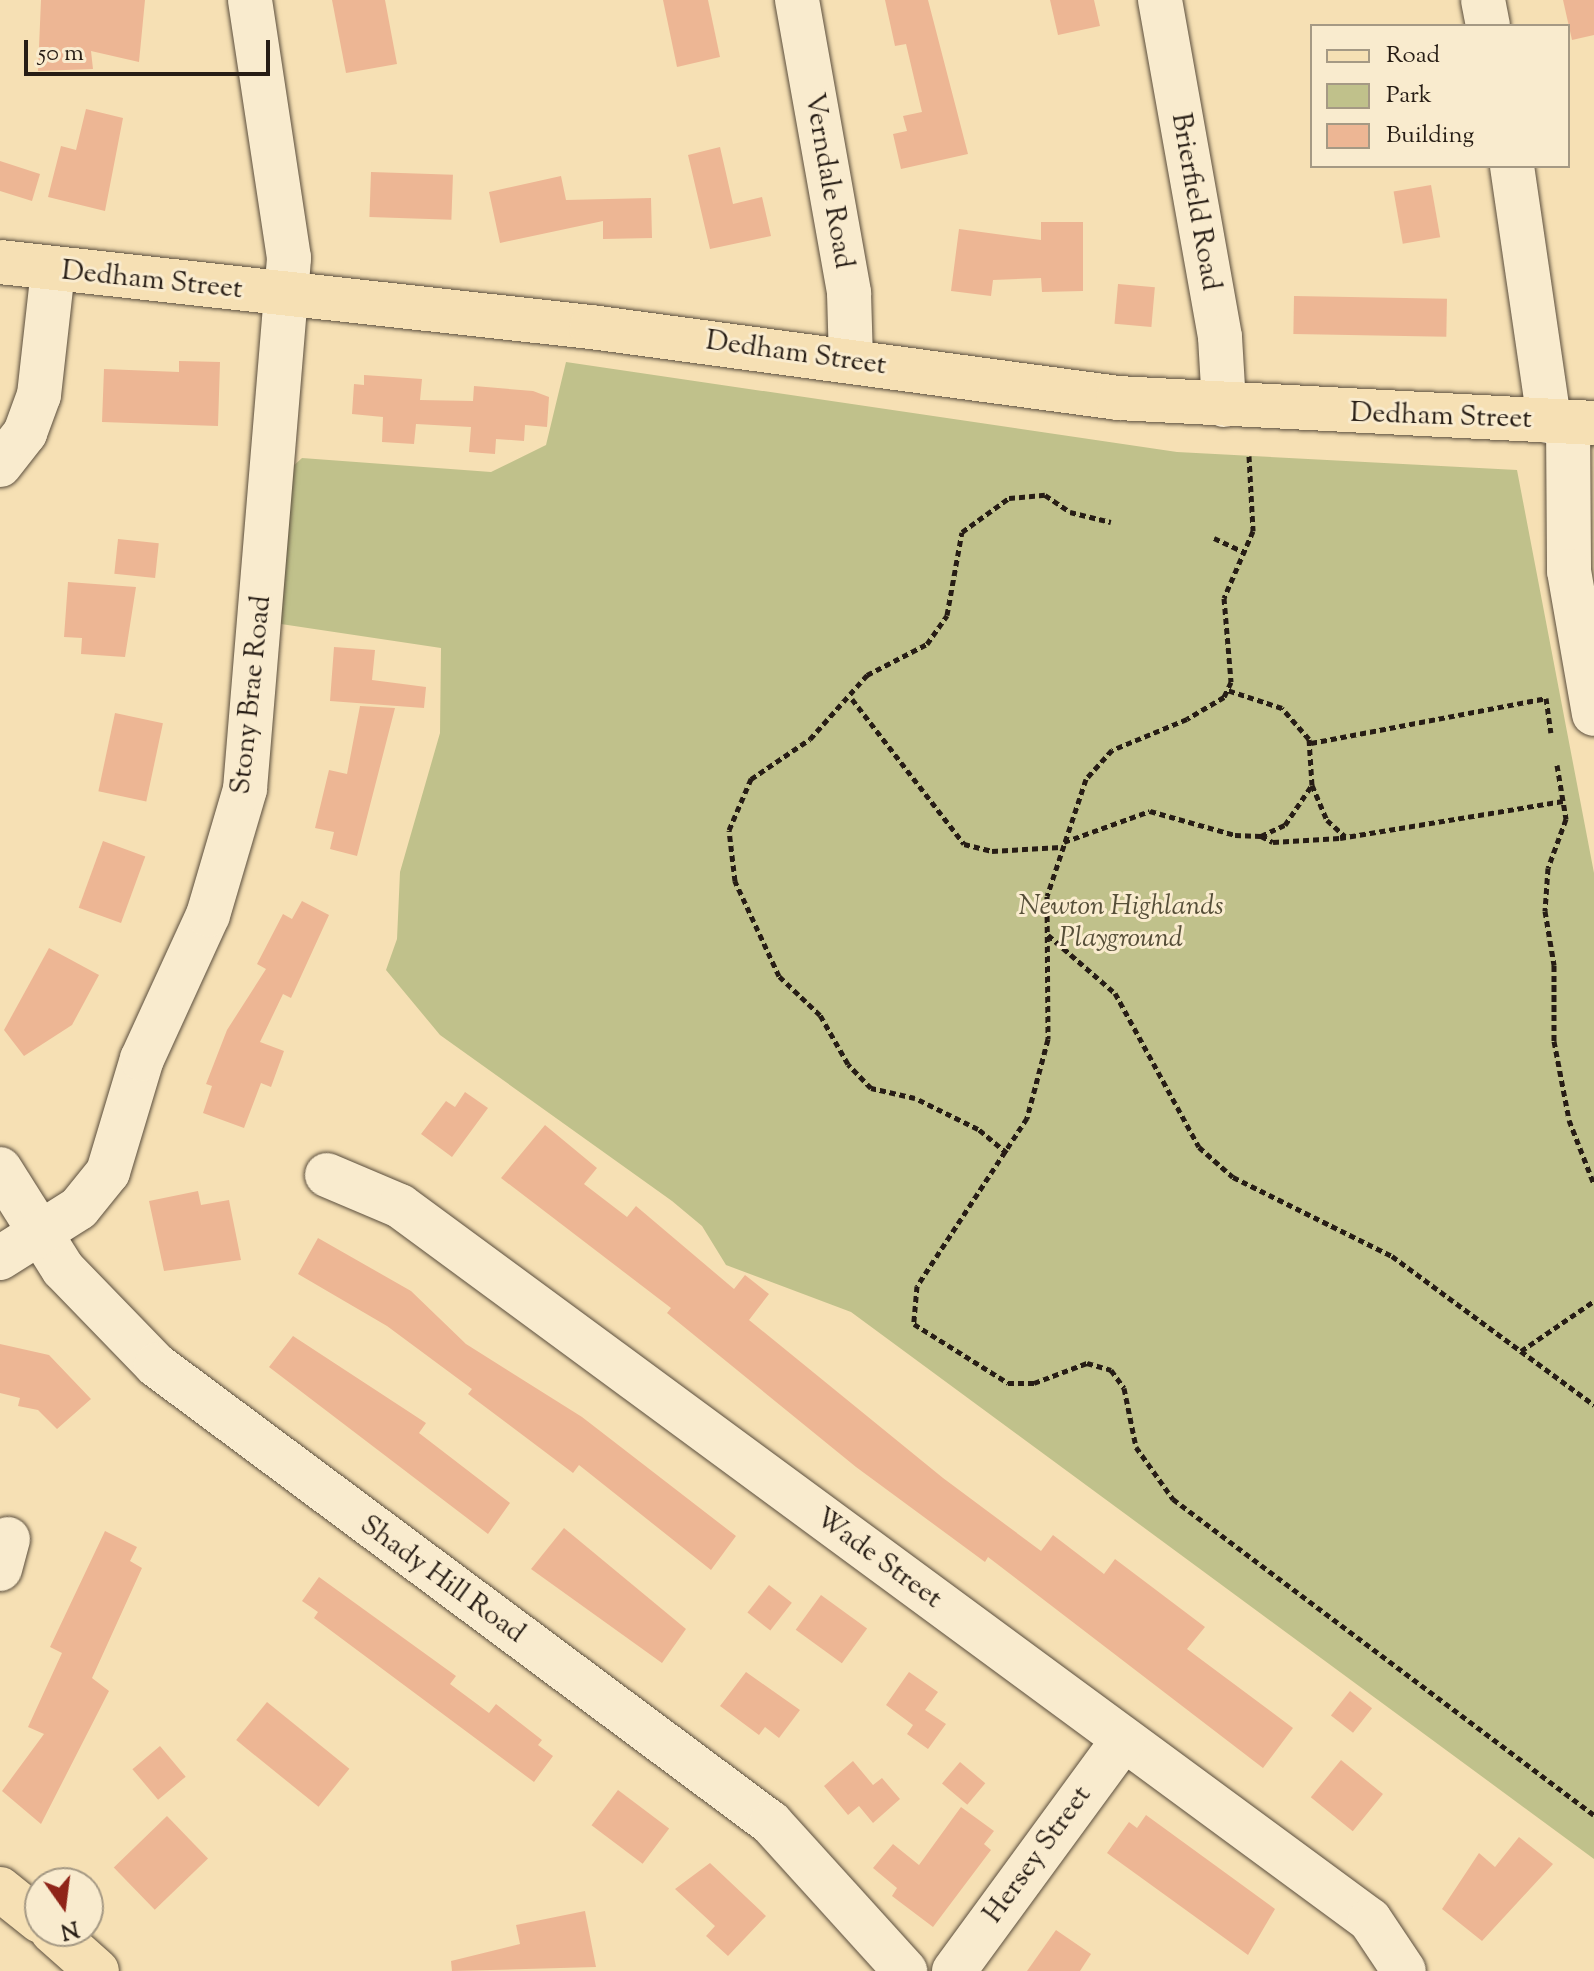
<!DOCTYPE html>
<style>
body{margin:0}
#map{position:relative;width:1594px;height:1971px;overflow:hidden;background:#f6e0b4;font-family:"Sorts Mill Goudy",serif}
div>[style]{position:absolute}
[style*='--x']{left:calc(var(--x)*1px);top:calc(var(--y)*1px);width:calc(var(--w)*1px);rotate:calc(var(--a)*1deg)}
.green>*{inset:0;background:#c0c18b}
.building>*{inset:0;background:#edb694;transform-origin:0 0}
.path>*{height:5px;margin-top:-2.5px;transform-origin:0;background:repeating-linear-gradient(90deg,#271d15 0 6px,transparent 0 10px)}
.roads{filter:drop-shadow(0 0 2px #5b4e3d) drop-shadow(0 0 2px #5b4e3d)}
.minor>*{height:44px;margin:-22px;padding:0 22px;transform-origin:22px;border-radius:22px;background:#f9ebce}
.major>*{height:44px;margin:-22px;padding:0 22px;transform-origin:22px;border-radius:22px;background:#f6e0b4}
span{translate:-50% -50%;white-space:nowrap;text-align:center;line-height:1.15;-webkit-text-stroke:6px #f9ebce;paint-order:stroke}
.street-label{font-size:28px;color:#271d15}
.park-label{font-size:28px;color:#554e38;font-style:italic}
.legend{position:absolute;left:1310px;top:24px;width:260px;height:144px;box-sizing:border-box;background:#f9ebce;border:2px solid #a59984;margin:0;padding:10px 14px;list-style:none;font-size:24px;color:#271d15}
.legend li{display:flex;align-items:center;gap:16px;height:40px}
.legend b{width:40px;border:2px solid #a59984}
.north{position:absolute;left:24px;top:1867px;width:80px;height:80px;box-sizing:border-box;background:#f9ebce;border:2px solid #a59984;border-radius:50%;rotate:166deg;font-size:22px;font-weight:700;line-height:32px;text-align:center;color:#271d15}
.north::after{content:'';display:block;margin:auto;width:28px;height:36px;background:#8f2418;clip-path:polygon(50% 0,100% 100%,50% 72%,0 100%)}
.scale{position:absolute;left:24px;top:40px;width:246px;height:36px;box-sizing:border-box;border:4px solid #271d15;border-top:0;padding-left:10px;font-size:24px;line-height:28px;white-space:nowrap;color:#271d15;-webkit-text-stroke:6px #f9ebce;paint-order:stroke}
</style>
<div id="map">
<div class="green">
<div style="clip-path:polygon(566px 362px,1177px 452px,1517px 470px,1594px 873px,1594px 1859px,851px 1312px,726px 1265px,702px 1226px,672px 1201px,440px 1035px,386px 970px,397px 939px,400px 872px,440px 733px,441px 648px,281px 624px,280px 478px,302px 458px,491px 472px,546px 445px)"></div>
</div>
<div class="building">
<div style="clip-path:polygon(41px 0,145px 0,139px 62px,91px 51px,93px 69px,38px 71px)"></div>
<div style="clip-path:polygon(332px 0,385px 0,397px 64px,346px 73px)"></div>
<div style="clip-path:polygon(663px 0,708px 0,720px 57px,677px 67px)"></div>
<div style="clip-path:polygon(885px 0,928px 0,968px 154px,901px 169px,893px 134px,907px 131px,903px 116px,922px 112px,906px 44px,895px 46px)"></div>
<div style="clip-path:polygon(1050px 0,1094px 0,1100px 26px,1058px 35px)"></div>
<div style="clip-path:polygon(1563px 0,1594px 0,1594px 35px,1572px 40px)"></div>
<div style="clip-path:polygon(86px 109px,123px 118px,105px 211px,48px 197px,61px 146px,76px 150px)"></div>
<div style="clip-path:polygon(720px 147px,733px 204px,762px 197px,771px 236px,710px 249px,688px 155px)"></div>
<div style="clip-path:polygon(0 161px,40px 174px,32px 201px,0 191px)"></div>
<div style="left:371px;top:172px;width:82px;height:45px;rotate:2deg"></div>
<div style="clip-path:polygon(561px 176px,566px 200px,651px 198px,652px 238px,603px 239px,603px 221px,500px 243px,489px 192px)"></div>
<div style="left:1431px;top:185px;width:53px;height:38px;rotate:80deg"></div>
<div style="clip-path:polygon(1041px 222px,1083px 222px,1083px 291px,1042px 292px,1041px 278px,993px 280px,991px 296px,951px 291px,959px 229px,1041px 240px)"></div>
<div style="left:1118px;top:284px;width:37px;height:40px;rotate:5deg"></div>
<div style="left:1294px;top:296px;width:153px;height:38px;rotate:1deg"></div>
<div style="clip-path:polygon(179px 361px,220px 362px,218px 426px,102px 422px,104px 369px,179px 372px)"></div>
<div style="clip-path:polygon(364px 375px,422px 379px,420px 400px,473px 401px,474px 386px,533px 391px,549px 397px,547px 427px,525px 425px,524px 441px,496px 439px,495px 454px,469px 452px,471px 427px,416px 424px,414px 444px,382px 442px,383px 417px,352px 414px,354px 384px,364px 385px)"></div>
<div style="left:118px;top:539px;width:41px;height:35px;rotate:6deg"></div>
<div style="clip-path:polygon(68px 582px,136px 587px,125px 657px,81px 654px,82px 638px,64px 637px)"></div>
<div style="clip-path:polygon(334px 647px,375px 650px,372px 680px,426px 687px,424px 708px,330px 701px)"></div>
<div style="clip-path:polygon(360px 706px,395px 708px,357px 856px,330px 849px,334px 832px,315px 828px,329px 770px,347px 774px)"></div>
<div style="left:115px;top:713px;width:49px;height:80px;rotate:12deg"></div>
<div style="left:103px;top:841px;width:45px;height:71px;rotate:20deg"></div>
<div style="clip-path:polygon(302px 901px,329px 915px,291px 998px,283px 994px,260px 1042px,284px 1051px,271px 1087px,261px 1083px,244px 1128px,203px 1113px,212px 1086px,206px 1084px,227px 1030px,266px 969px,257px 964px,283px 914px,292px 919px)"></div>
<div style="clip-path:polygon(49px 948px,99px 975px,72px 1025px,24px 1056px,4px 1030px)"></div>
<div style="clip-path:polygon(465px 1092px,488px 1108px,452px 1157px,421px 1134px,446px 1101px,455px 1107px)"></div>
<div style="clip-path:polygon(545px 1125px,597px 1168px,584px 1184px,627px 1217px,636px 1206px,734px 1289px,745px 1275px,769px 1294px,749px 1320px,943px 1478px,1041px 1551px,1053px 1535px,1104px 1574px,1115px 1559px,1205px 1627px,1187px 1649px,1293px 1728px,1263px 1768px,988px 1557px,985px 1562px,856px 1467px,667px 1313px,671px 1308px,501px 1178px)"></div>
<div style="clip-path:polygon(198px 1191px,201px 1205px,229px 1200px,241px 1260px,164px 1271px,149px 1201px)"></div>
<div style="clip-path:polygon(318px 1238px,411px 1291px,466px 1344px,582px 1417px,736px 1536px,711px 1570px,579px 1465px,573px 1473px,468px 1394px,472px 1389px,387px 1326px,298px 1274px)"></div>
<div style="clip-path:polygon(293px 1336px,426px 1423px,419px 1433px,510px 1503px,488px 1534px,269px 1367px)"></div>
<div style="clip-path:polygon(0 1344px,49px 1355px,91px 1399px,57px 1429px,38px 1410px,18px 1406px,20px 1398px,0 1393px)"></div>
<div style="clip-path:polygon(564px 1528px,686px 1629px,662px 1663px,531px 1569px)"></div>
<div style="clip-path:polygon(105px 1531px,137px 1547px,130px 1561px,142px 1568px,92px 1678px,109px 1691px,41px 1824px,2px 1791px,44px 1734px,28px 1727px,62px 1653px,50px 1647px)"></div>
<div style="clip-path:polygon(319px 1577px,456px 1676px,450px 1684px,489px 1713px,496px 1704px,542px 1740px,538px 1745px,553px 1756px,534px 1782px,314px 1618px,318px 1612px,302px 1601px)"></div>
<div style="left:769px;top:1585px;width:29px;height:35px;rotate:38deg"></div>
<div style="left:821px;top:1595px;width:57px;height:43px;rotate:36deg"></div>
<div style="clip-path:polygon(746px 1672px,800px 1710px,779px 1738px,765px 1727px,759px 1735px,720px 1706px)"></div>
<div style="clip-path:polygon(909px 1672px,938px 1692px,925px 1710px,946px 1724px,928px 1749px,907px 1734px,913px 1725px,886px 1705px)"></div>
<div style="left:1350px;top:1691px;width:28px;height:31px;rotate:38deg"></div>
<div style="left:267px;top:1702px;width:106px;height:49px;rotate:39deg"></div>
<div style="left:160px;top:1746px;width:40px;height:36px;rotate:50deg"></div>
<div style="left:1341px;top:1760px;width:54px;height:48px;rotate:39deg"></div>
<div style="clip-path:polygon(853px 1761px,873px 1785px,882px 1778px,900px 1799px,873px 1823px,859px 1806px,848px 1815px,824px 1786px)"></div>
<div style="left:960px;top:1762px;width:33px;height:28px;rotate:40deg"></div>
<div style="left:618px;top:1790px;width:64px;height:44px;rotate:37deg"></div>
<div style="clip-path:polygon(961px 1807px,994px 1831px,984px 1844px,991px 1850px,933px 1927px,892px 1896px,897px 1888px,873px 1868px,893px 1844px,919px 1865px)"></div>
<div style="clip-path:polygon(1146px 1815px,1275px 1909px,1248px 1955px,1107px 1853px,1129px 1822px,1137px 1828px)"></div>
<div style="left:167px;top:1816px;width:59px;height:74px;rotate:46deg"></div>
<div style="clip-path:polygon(1519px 1837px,1553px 1864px,1482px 1941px,1442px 1909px,1479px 1853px,1495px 1867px)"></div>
<div style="clip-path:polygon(710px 1863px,766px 1916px,728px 1956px,706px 1936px,715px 1926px,675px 1889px)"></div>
<div style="clip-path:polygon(585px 1911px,596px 1967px,452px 1971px,451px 1961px,520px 1944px,516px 1925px)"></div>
<div style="clip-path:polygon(1056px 1930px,1091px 1954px,1080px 1971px,1027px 1971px)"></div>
</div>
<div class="path">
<div style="--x:1249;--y:456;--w:75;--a:86.9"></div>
<div style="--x:1253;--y:531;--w:73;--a:113.4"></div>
<div style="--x:1224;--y:598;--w:84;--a:85.2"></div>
<div style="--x:1231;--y:682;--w:17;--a:115"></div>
<div style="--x:1224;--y:697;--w:43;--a:149.3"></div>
<div style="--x:1187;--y:719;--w:81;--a:157.5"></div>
<div style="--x:1112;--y:750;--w:39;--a:132"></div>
<div style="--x:1086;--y:779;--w:123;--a:108.4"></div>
<div style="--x:1047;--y:896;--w:143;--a:89.6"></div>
<div style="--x:1048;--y:1039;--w:82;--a:104.9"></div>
<div style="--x:1027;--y:1118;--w:201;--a:123.2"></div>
<div style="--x:917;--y:1286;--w:38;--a:95"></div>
<div style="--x:914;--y:1324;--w:111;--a:32.1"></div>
<div style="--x:1008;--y:1383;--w:26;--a:0"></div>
<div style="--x:1034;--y:1383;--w:57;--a:-20.7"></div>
<div style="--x:1087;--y:1363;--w:25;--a:16"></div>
<div style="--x:1111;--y:1370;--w:22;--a:54"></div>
<div style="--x:1124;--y:1388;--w:60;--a:78.5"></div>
<div style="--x:1136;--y:1447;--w:64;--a:54.6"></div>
<div style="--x:1173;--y:1499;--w:526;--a:36.89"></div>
<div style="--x:1214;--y:538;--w:33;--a:25"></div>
<div style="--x:852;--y:699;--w:183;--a:52.3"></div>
<div style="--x:964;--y:844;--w:29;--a:14"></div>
<div style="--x:992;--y:851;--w:69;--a:-3.3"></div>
<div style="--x:1311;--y:743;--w:239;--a:-10.8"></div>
<div style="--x:1546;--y:698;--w:35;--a:82"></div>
<div style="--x:1557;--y:765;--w:55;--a:80.5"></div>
<div style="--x:1566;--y:819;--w:52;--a:110.2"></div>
<div style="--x:1548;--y:868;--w:43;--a:94"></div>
<div style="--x:1545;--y:911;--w:55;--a:80.5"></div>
<div style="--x:1554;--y:965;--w:76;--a:90"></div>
<div style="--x:1554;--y:1041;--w:80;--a:79.2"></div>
<div style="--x:1569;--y:1120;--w:69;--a:68.7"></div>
<div style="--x:1312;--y:785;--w:38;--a:67"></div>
<div style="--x:1327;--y:820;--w:24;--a:42"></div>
<div style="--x:1261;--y:836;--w:13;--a:27"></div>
<div style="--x:1273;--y:842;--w:67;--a:-3.4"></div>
<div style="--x:1340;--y:838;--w:226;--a:-9.4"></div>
<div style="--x:1064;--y:842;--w:91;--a:-19.8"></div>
<div style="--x:1150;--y:811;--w:88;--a:15.8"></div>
<div style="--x:1235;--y:835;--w:26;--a:2"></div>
<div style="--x:1261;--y:836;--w:26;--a:-25"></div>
<div style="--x:1285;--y:825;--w:48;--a:-56"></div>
<div style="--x:1312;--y:785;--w:46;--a:-93.7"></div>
<div style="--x:1309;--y:739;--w:41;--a:-131.1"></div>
<div style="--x:1282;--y:708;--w:58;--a:-161.9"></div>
<div style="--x:1048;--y:935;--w:89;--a:40.9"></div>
<div style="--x:1115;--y:993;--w:175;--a:61.4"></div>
<div style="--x:1199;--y:1147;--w:45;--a:41.4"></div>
<div style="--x:1233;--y:1177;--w:178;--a:26.4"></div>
<div style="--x:1392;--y:1256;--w:251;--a:36.4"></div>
<div style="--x:1007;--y:1153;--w:38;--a:-140"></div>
<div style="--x:978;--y:1129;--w:70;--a:-153.8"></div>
<div style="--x:915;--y:1098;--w:45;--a:-167.2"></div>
<div style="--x:871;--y:1088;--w:33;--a:-134"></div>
<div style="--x:848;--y:1064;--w:56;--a:-119.7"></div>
<div style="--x:820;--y:1015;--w:57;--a:-136.4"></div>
<div style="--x:779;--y:976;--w:105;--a:-114.9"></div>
<div style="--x:735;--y:881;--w:51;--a:-96.7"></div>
<div style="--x:729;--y:830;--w:56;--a:-66.7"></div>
<div style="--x:751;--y:779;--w:71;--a:-34.1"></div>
<div style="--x:810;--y:739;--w:86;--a:-48.3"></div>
<div style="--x:867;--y:675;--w:68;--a:-27.3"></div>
<div style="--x:927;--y:644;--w:35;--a:-55"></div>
<div style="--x:947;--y:615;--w:84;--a:-79.8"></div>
<div style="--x:962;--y:532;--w:58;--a:-35.9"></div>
<div style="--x:1009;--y:498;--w:36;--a:-5"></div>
<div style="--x:1045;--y:495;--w:30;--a:34"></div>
<div style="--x:1070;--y:512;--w:42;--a:13.7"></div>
<div style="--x:1521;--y:1351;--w:88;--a:-34.4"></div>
</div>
<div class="roads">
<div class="minor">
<div style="--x:797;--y:0;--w:298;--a:79.9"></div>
<div style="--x:849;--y:293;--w:69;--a:88.3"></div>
<div style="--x:1160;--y:0;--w:342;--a:79.9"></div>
<div style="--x:1220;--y:337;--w:68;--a:86.6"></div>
<div style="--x:1483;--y:0;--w:26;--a:79"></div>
<div style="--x:1512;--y:166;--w:258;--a:81.7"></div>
<div style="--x:1568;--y:422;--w:149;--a:89.6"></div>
<div style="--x:1569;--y:571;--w:145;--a:80.1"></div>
<div style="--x:0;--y:465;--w:41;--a:-52"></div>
<div style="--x:25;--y:433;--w:40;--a:-69.8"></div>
<div style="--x:39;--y:395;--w:125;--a:-83.6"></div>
<div style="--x:0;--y:1169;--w:118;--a:57.8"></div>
<div style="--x:63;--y:1269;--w:134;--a:45.9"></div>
<div style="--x:156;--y:1365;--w:767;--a:36.68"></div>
<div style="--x:771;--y:1823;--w:200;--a:47.8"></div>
<div style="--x:327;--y:1175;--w:79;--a:23"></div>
<div style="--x:400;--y:1206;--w:1204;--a:36.36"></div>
<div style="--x:1370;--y:1920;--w:61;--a:56.3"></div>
<div style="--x:0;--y:1258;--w:93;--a:-32.3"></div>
<div style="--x:79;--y:1208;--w:46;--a:-51.1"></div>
<div style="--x:108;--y:1172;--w:118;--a:-73.3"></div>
<div style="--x:142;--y:1059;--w:158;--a:-65.4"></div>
<div style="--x:208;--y:915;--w:131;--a:-73.6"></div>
<div style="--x:245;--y:789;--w:533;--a:-85.26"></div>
<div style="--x:289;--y:258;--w:261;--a:-98.6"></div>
<div style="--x:0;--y:1569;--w:31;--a:-75"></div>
<div style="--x:954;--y:1971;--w:286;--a:-53.8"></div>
</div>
<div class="major">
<div style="--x:0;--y:262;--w:595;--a:6.28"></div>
<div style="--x:591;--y:327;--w:532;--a:7.67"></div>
<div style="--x:1118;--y:398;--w:477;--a:3"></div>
<div style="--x:0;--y:1889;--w:51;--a:38.7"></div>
<div style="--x:52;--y:1931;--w:60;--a:41.6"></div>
</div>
</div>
<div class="street-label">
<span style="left:828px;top:181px;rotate:80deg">Verndale Road</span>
<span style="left:1195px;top:202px;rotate:80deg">Brierfield Road</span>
<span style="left:152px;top:281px;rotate:6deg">Dedham Street</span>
<span style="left:796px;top:354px;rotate:8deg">Dedham Street</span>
<span style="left:1441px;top:417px;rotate:2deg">Dedham Street</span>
<span style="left:252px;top:695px;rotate:-84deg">Stony Brae Road</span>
<span style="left:878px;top:1559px;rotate:36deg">Wade Street</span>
<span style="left:442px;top:1580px;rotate:36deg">Shady Hill Road</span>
<span style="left:1038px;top:1855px;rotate:-54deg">Hersey Street</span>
</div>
<div class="park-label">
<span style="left:1121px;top:923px">Newton Highlands<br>Playground</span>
</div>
<ul class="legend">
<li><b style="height:10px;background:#f6e0b4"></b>Road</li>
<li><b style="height:22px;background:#c0c18b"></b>Park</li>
<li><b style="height:22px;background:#edb694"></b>Building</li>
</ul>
<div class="north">N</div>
<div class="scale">50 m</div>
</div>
